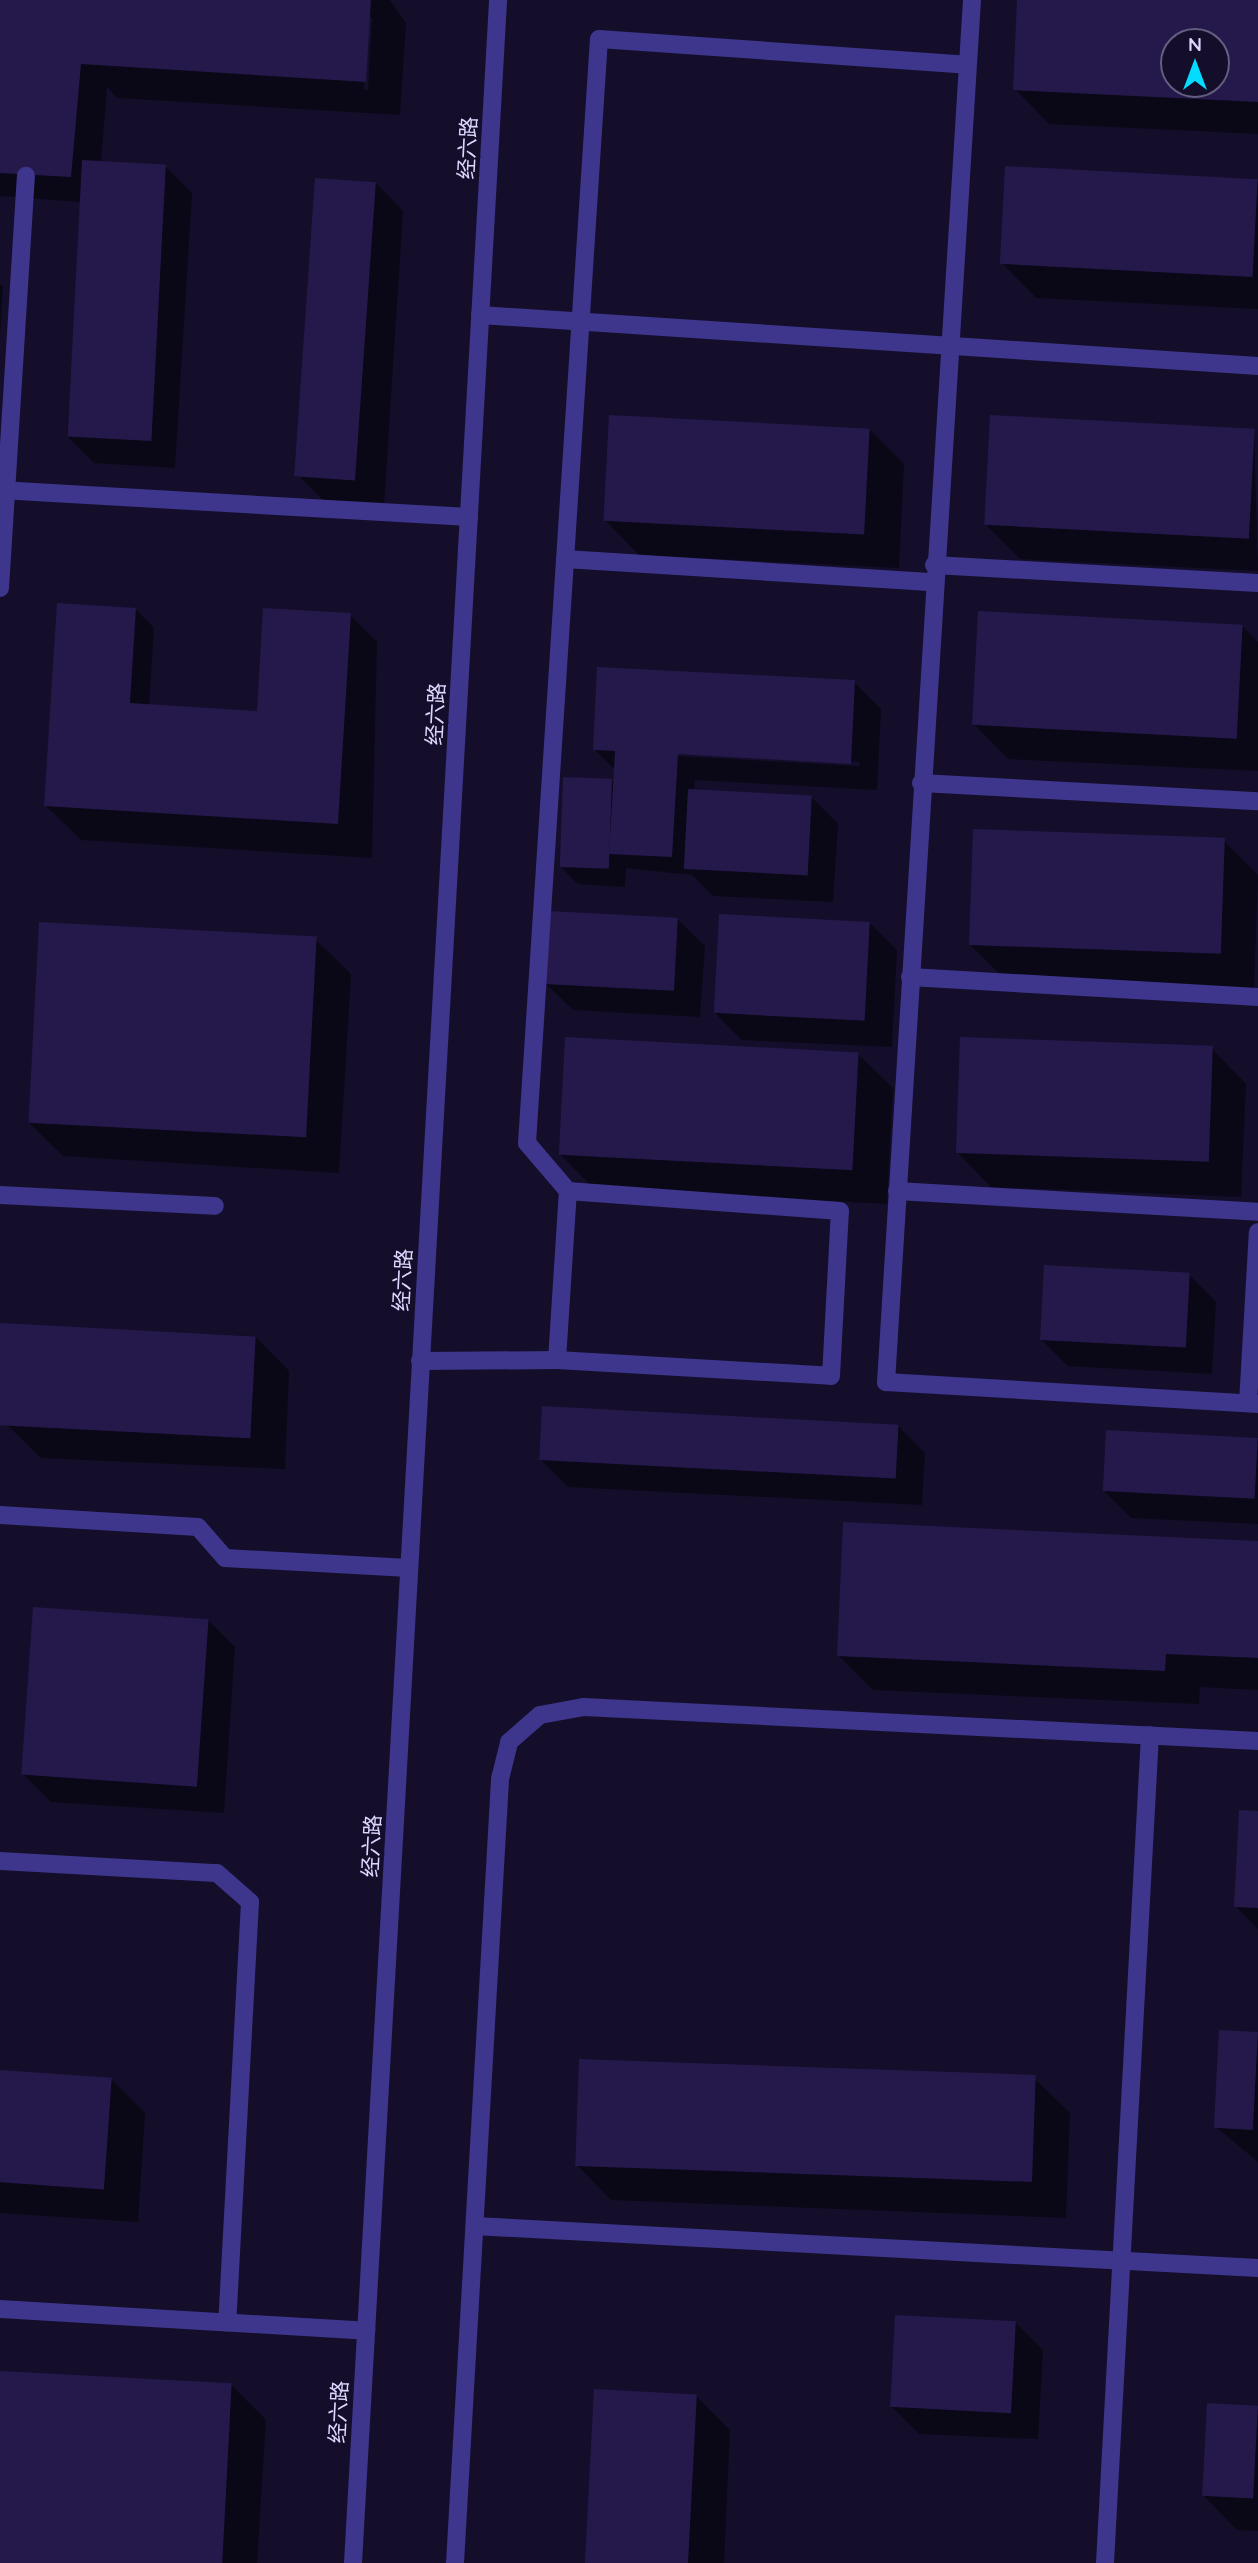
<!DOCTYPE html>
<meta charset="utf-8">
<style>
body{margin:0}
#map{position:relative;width:1258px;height:2563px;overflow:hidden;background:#140e2a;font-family:Quicksand,"Noto Sans SC",sans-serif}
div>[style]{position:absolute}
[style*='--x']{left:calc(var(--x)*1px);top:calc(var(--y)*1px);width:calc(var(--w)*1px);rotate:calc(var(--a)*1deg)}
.shadow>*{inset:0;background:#0007}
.building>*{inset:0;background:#25194c;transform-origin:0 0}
.service>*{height:18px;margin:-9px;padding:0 9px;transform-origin:9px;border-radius:9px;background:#3d368c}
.tertiary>*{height:18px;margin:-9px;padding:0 9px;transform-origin:9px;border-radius:9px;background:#3d368c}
span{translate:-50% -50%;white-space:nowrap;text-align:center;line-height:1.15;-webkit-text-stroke:7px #140e2a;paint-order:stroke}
.street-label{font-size:21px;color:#ddd7ff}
.north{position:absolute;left:1160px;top:28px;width:70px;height:70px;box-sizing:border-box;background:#140e2a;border:2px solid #645e7f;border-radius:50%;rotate:0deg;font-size:19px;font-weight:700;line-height:28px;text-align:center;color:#ddd7ff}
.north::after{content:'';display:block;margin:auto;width:24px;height:32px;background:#03dbff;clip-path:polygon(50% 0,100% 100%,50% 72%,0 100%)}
</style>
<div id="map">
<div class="shadow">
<div style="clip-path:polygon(evenodd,0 0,390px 0,406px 23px,400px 115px,117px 98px,107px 87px,101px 162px,165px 166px,192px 193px,175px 468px,94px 463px,67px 436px,81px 202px,0 196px,0 0,369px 18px,372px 18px,368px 90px,364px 90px,369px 18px)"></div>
<div style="clip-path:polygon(evenodd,1019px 0,1258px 0,1258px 134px,1049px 124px,1015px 89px,1019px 0,1174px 42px,1216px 42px,1216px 84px,1174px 84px,1174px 42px)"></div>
<div style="clip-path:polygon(1258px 181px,1258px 309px,1036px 298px,1002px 263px)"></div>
<div style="clip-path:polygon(376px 183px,403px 211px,384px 506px,325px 502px,298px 475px)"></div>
<div style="clip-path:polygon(0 284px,3px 287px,0 336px)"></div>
<div style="clip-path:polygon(870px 430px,904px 464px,899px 568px,639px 555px,605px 520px)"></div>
<div style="clip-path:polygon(1254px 430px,1258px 571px,1020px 559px,986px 525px)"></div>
<div style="clip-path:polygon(135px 609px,154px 628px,149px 706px,263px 713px,350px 615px,377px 642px,372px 858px,81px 840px,46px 806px)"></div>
<div style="clip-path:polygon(1242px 626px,1258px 642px,1258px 771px,1008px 759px,974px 724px)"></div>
<div style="clip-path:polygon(evenodd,854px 682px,881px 709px,877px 790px,695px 780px,694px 791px,811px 797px,838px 824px,833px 902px,713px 896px,692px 875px,626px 868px,625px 887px,578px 884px,560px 866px,611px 781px,615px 785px,615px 770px,594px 749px,854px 682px,673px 752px,860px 762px,859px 766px,677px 756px,673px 752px)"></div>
<div style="clip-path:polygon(1224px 841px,1258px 875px,1254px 990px,1004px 978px,969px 944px)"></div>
<div style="clip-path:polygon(677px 919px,705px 946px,700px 1017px,573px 1010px,545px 983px)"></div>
<div style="clip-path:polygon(870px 923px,897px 950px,892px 1047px,742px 1040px,715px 1013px)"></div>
<div style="clip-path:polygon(316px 940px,351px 974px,339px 1173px,63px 1156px,28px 1122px)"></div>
<div style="clip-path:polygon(1212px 1049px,1246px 1084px,1241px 1197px,991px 1187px,957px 1152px)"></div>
<div style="clip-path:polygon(858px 1054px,893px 1088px,887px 1204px,594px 1189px,560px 1154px)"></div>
<div style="clip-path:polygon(1189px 1275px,1216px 1302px,1212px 1374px,1068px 1366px,1041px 1339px)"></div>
<div style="clip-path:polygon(0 1325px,255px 1336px,289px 1371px,285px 1469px,41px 1458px,6px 1424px)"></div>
<div style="clip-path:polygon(898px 1426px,925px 1453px,922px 1505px,568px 1487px,541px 1460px)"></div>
<div style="clip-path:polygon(1258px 1439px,1258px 1524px,1131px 1518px,1104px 1491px)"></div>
<div style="clip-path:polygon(1258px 1543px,1258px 1690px,1200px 1687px,1199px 1704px,873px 1690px,838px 1655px)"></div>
<div style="clip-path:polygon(208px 1620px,235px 1647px,224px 1813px,51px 1802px,24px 1775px)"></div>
<div style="clip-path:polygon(1258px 1813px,1258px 1929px,1235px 1906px)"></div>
<div style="clip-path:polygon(1258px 2034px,1258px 2162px,1216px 2127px)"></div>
<div style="clip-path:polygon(0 2072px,111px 2079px,145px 2113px,138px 2222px,0 2213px)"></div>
<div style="clip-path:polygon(1035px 2079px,1070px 2113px,1066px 2218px,611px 2200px,577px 2165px)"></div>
<div style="clip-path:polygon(1016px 2323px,1043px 2350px,1038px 2439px,919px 2434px,892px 2407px)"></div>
<div style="clip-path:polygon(0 2372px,232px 2386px,266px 2420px,257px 2563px,0 2563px)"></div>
<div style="clip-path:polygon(696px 2396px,730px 2430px,724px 2563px,587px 2563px)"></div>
<div style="clip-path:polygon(1258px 2408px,1258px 2531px,1237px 2530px,1203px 2495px)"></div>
</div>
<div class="building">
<div style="clip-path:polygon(0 0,371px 0,366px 82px,81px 64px,71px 177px,0 173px)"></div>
<div style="clip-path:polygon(evenodd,1017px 0,1258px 0,1258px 102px,1013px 90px,1017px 0,1174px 42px,1216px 42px,1216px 84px,1174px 84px,1174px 42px)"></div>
<div style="left:82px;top:160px;width:84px;height:277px;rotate:3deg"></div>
<div style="left:1005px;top:166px;width:253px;height:98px;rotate:3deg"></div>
<div style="left:315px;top:178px;width:61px;height:299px;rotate:4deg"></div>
<div style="left:609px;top:415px;width:261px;height:106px;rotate:3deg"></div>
<div style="left:990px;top:415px;width:265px;height:110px;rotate:3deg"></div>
<div style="clip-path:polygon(57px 603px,136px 608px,130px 703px,257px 711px,263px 608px,351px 613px,338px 824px,44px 806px)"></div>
<div style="left:978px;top:611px;width:265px;height:114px;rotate:3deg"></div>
<div style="clip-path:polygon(597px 667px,855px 680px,851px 764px,678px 754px,672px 857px,609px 854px,615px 751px,593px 750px)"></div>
<div style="left:563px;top:777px;width:49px;height:90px;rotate:2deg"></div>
<div style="left:688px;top:789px;width:124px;height:80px;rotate:3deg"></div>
<div style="left:973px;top:829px;width:252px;height:116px;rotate:2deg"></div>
<div style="left:548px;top:911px;width:130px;height:73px;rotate:3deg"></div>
<div style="left:719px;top:914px;width:151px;height:99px;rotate:3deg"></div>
<div style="left:39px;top:922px;width:278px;height:201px;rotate:3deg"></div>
<div style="left:565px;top:1037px;width:294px;height:118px;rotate:3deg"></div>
<div style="left:960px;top:1037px;width:253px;height:116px;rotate:2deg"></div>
<div style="left:1044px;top:1265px;width:146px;height:75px;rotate:3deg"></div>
<div style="left:0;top:1323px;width:256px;height:102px;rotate:3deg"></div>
<div style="left:542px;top:1406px;width:357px;height:54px;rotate:3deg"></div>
<div style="left:1106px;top:1430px;width:152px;height:61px;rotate:3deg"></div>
<div style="clip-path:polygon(843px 1522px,1258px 1541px,1258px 1658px,1166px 1654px,1165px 1671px,837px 1656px)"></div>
<div style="left:33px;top:1607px;width:176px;height:168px;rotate:4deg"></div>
<div style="clip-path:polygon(1239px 1810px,1258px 1811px,1258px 1908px,1234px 1907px)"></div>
<div style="left:1219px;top:2030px;width:39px;height:98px;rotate:3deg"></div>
<div style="left:579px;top:2059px;width:457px;height:107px;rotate:2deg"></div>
<div style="left:0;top:2070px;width:112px;height:112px;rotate:4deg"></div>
<div style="left:895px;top:2315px;width:121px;height:92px;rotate:3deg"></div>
<div style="left:0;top:2371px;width:232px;height:192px;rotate:3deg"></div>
<div style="left:594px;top:2389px;width:103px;height:174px;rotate:3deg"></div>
<div style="left:1207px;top:2403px;width:51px;height:93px;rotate:3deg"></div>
</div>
<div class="service">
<div style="--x:972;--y:0;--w:1385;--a:93.56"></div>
<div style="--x:886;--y:1382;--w:373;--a:3.4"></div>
<div style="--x:480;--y:315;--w:780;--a:3.75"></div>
<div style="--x:0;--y:490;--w:470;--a:3.3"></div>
<div style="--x:565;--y:559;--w:369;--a:3.6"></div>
<div style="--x:934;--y:565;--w:324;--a:3.2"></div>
<div style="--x:0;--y:588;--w:413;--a:-86.4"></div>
<div style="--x:921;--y:783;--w:337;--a:3.1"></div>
<div style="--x:910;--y:977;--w:349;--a:3.3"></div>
<div style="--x:897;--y:1191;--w:362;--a:3.3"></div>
<div style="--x:0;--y:1195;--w:215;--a:2.9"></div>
<div style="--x:557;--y:1360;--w:169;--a:-86.3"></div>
<div style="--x:568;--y:1191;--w:63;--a:-130.5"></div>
<div style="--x:527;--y:1143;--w:1106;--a:-86.27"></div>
<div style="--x:599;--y:39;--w:369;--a:4"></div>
<div style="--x:420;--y:1361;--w:137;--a:-0.4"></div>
<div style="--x:557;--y:1360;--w:274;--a:3.3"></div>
<div style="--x:831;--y:1376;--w:165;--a:-86.9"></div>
<div style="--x:840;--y:1211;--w:273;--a:-175.8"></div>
<div style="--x:1248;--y:1403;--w:171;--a:-86.7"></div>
<div style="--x:0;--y:1515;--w:198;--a:3.5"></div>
<div style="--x:198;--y:1527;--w:41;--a:48.9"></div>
<div style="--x:225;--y:1558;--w:184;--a:3.1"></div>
<div style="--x:0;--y:1861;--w:217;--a:3.2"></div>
<div style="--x:217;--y:1873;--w:44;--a:41.3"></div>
<div style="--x:250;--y:1902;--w:421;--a:93.1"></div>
<div style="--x:475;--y:2226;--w:784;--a:3.07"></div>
<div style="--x:0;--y:2309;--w:367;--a:3.4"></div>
<div style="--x:455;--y:2563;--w:785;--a:-86.71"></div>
<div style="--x:500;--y:1779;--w:38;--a:-76"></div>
<div style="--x:509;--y:1742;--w:41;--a:-41.1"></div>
<div style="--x:540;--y:1715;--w:45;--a:-10.3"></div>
<div style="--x:584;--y:1707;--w:675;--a:2.89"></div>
<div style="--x:1105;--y:2563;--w:829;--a:-86.89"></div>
</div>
<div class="tertiary">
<div style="--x:353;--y:2563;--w:2567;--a:-86.76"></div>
</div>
<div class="street-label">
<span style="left:467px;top:148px;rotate:-87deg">经六路</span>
<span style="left:435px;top:714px;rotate:-87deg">经六路</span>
<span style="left:402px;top:1280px;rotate:-87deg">经六路</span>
<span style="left:371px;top:1846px;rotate:-87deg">经六路</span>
<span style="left:338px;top:2412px;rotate:-87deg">经六路</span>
</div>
<div class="north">N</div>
</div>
